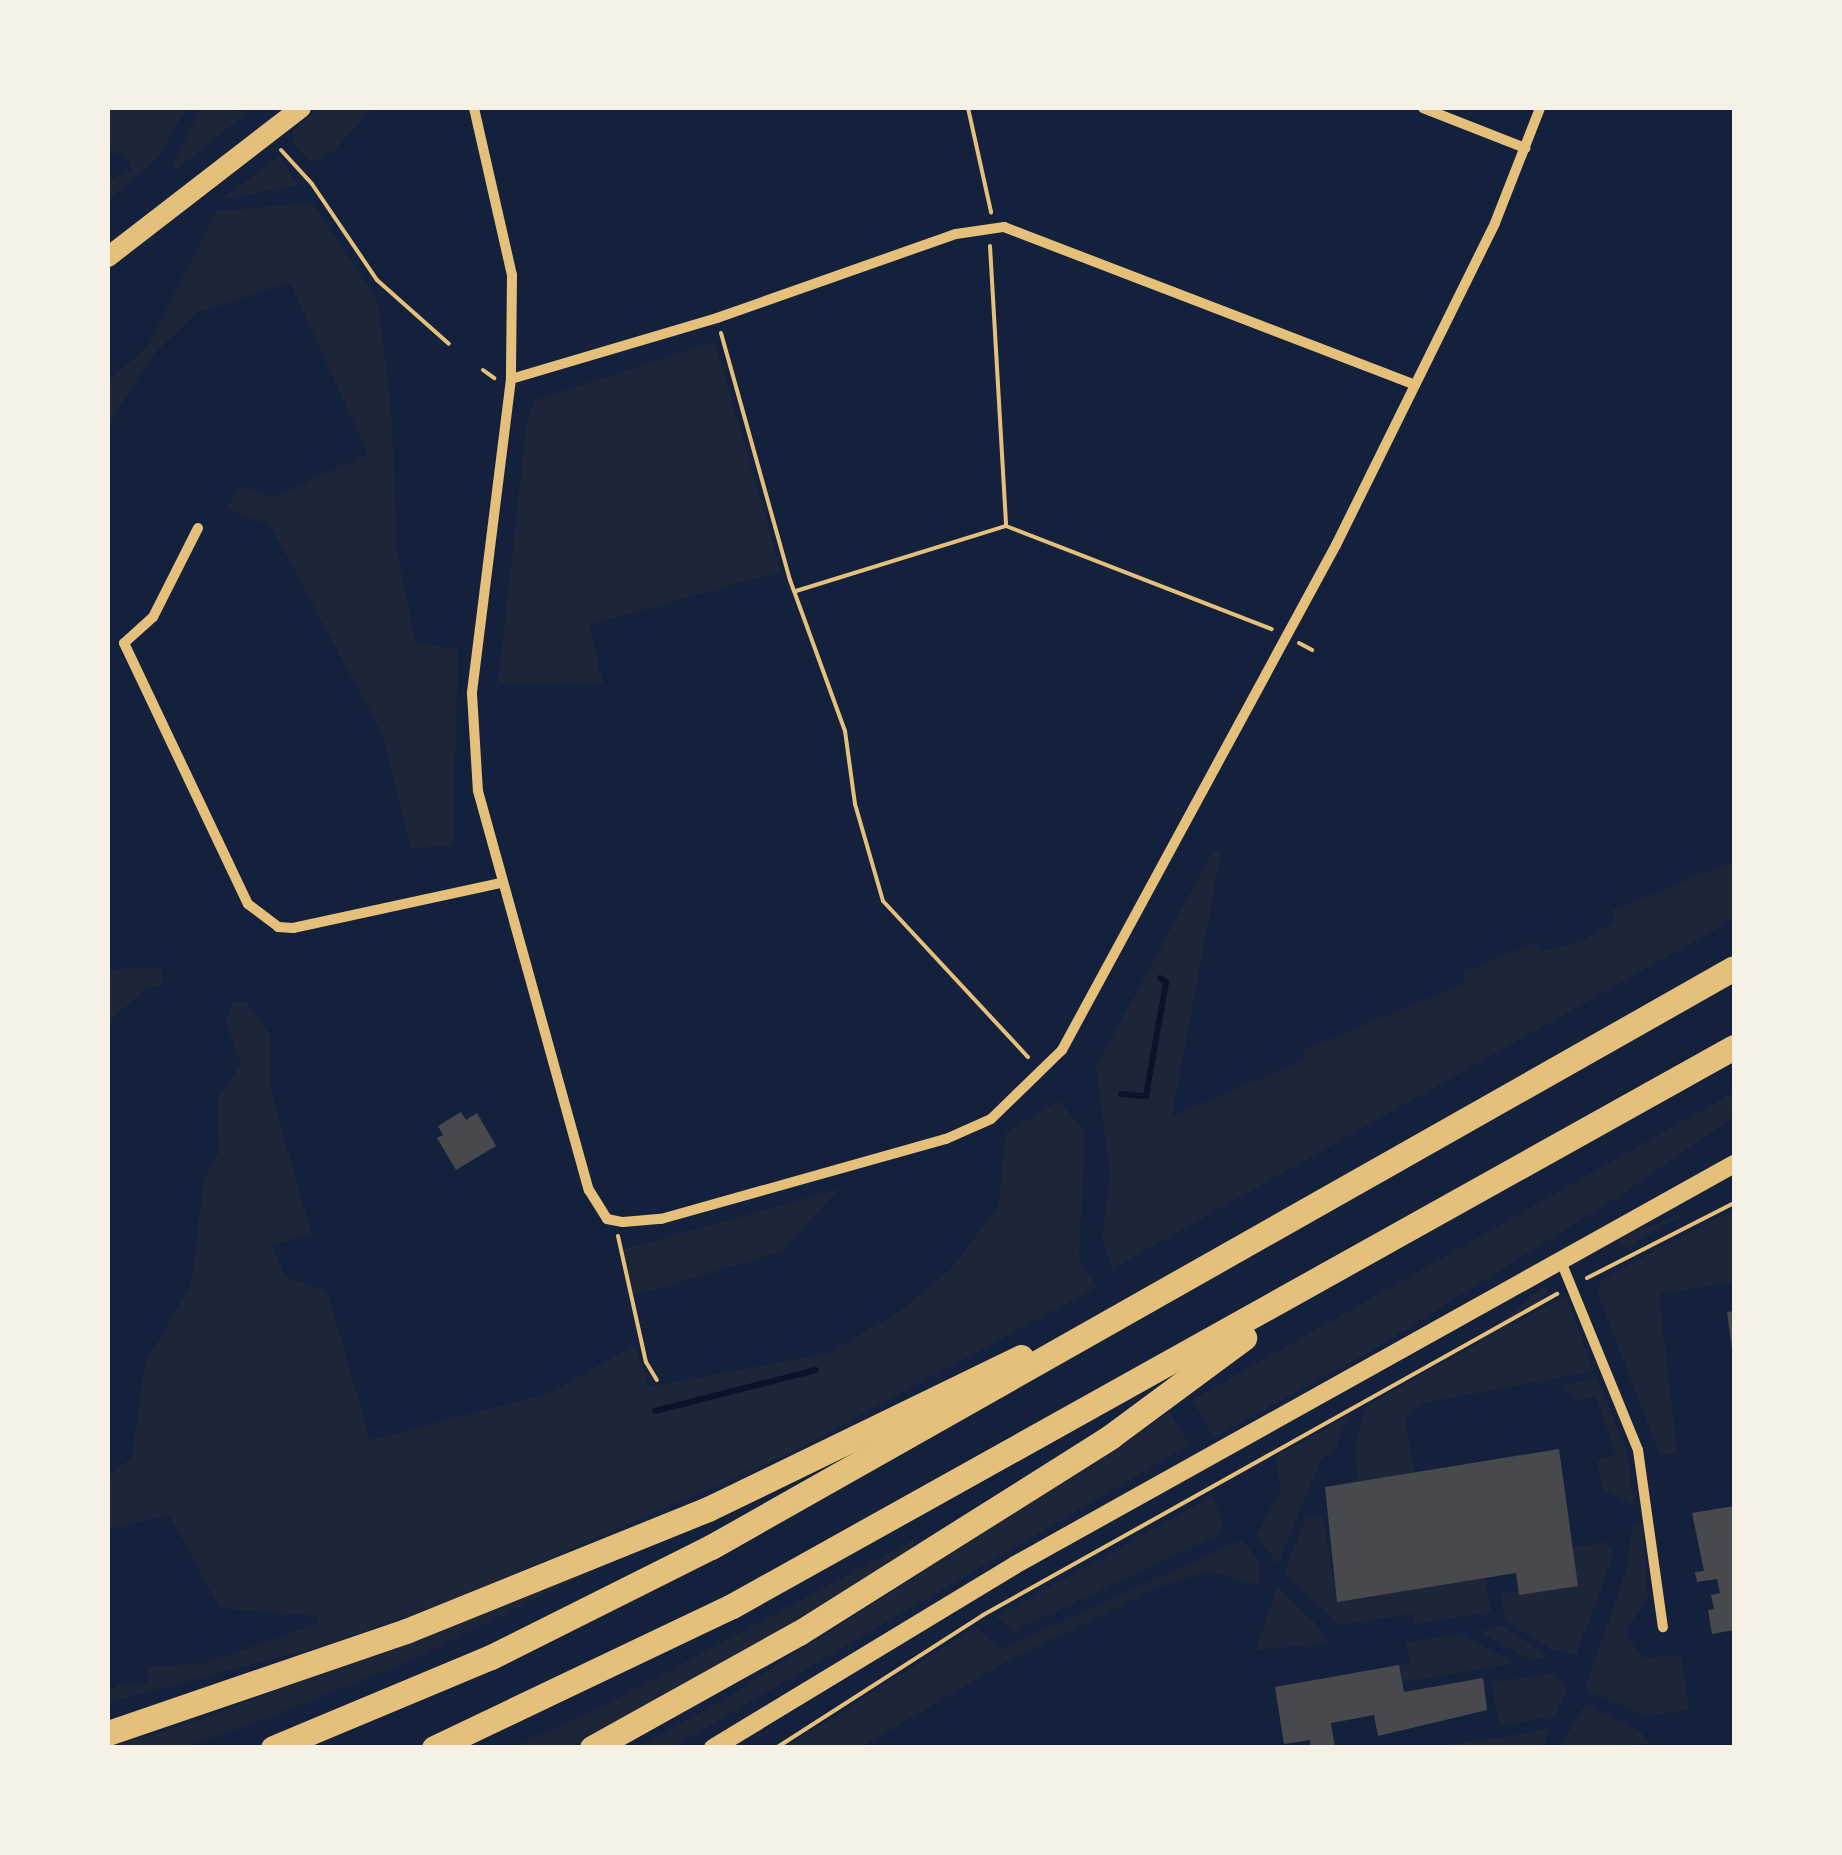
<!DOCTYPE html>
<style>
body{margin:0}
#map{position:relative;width:1842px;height:1855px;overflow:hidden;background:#14213d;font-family:"Space Grotesk",sans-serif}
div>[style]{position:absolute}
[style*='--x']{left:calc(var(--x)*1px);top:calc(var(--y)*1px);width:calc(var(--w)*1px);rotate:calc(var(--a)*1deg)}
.green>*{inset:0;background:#1d2539;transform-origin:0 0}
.stream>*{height:6px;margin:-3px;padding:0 3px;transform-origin:3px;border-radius:3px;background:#0b132b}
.building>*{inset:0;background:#48494c}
.path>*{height:4px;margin:-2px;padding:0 2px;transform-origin:2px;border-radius:2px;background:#e5c07b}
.minor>*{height:10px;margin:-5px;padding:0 5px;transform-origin:5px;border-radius:5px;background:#e5c07b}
.tertiary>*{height:18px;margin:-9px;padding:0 9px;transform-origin:9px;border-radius:9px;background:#e5c07b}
.primary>*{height:20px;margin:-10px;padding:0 10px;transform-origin:10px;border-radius:10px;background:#e5c07b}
.motorway>*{height:25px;margin:-12.5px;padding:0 12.5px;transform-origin:12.5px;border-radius:12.5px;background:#e5c07b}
span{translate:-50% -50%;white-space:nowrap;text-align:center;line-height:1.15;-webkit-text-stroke:8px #f6f1e7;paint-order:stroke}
.frame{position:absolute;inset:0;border:110px solid #f6f1e7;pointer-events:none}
</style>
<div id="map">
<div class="green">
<div style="clip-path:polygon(108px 108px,187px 108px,157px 159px,108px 200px,108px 181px,132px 169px,126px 157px,108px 150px)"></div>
<div style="clip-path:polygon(201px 108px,248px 112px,176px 170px,173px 164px)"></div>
<div style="clip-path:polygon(318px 108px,372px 108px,334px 151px,311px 163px,294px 144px,292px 132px)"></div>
<div style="clip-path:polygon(279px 156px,298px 185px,221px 200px,271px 162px)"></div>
<div style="clip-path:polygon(312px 203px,378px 302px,391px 405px,397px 553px,416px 643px,458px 649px,453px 846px,411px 848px,383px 735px,270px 525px,227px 508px,240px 487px,274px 497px,368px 454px,290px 282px,196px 313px,152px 356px,108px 425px,108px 381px,148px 346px,216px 211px)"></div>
<div style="clip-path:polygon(715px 342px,781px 571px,589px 625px,603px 684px,498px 683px,527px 420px,535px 400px)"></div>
<div style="clip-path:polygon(1212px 853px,1221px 853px,1172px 1116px,1305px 1060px,1302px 1051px,1465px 983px,1462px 973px,1537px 942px,1542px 951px,1579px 943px,1615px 921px,1611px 911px,1734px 861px,1734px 919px,1112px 1269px,1102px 1237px,1110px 1174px,1096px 1067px)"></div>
<div style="clip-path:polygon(127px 968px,161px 968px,163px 984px,147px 988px,108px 1022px,108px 972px)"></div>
<div style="clip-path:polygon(246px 1001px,270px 1035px,270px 1087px,311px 1233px,271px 1246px,286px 1277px,327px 1291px,370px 1440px,548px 1394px,635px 1345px,649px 1387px,829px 1353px,900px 1311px,950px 1270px,998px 1207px,1006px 1133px,1058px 1101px,1085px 1130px,1079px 1259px,1097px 1287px,794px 1451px,469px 1594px,320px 1647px,108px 1702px,108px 1692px,118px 1685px,149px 1683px,146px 1667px,207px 1663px,316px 1624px,318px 1616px,220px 1608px,169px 1515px,108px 1529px,108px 1477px,132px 1457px,145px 1363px,191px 1285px,204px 1179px,219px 1152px,218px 1098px,241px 1064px,226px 1022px,232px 1003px)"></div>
<div style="clip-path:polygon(1734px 1092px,1734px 1117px,1621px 1195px,1371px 1351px,1213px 1437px,1192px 1400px)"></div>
<div style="clip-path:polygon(839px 1189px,782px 1251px,635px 1295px,622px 1250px)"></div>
<div style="clip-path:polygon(1734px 1209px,1733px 1282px,1659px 1294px,1677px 1452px,1660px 1455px,1598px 1294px,1601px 1280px)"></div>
<div style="clip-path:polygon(1690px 1211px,1626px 1248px,1617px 1238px)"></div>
<div style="left:1544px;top:1286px;width:8px;height:84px;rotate:50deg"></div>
<div style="clip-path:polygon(1566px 1295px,1593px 1371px,1423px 1403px,1405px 1417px,1414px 1473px,1358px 1482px,1355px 1446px,1366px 1406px)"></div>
<div style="clip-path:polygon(1597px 1378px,1627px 1451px,1634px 1505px,1602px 1489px,1597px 1460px,1616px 1454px,1596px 1396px,1575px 1401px,1563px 1385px)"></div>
<div style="clip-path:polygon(1170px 1412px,1189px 1445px,673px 1747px,636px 1748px,730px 1696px)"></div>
<div style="clip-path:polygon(1348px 1416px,1334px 1452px,1321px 1459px,1278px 1564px,1256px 1536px,1281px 1489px,1275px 1457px)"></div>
<div style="clip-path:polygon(1212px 1496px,1224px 1524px,1216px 1536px,1014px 1631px,996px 1617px)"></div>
<div style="clip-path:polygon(1323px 1516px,1337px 1602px,1485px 1578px,1491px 1612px,1415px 1624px,1412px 1614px,1339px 1625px,1284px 1572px,1306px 1518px)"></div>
<div style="clip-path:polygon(1642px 1523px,1648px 1599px,1629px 1625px,1628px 1638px,1643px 1658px,1681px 1655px,1689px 1710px,1646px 1716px,1585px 1689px,1627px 1567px,1632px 1526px)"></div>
<div style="clip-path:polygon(917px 1538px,911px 1548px,801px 1621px,646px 1713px,580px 1747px,512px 1748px,605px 1705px)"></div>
<div style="clip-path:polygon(1242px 1540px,1259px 1561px,1259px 1585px,1206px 1571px,1154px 1589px,1006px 1662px,861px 1747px,786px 1747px,976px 1627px,1001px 1649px)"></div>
<div style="clip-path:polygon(1606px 1542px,1614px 1554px,1576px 1655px,1551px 1649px,1505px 1621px,1501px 1593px,1577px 1586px,1572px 1548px)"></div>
<div style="clip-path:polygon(618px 1558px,412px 1660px,241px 1728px,183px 1747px,108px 1748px,199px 1720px)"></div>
<div style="clip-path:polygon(1277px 1586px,1316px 1624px,1329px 1643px,1256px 1650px)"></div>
<div style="clip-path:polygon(1501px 1625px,1548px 1656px,1547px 1658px,1530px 1660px,1480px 1632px)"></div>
<div style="clip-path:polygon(1460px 1634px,1516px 1663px,1402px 1682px,1399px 1665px,1410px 1663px,1406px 1642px)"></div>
<div style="clip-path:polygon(1553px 1674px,1568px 1687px,1555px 1716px,1500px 1726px,1491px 1682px)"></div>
<div style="clip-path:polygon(1585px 1704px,1640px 1731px,1650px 1744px,1560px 1747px)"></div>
<div style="clip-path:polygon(1549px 1729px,1543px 1747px,1434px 1747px,1502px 1737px)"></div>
</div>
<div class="stream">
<div style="--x:1121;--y:1094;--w:25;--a:5"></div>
<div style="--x:1146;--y:1096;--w:116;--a:-80"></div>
<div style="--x:1166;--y:982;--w:7;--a:-146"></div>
<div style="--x:655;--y:1411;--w:166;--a:-14.3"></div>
</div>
<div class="building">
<div style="clip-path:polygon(461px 1112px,466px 1120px,477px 1113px,496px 1146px,456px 1170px,437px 1138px,443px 1135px,438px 1126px)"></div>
<div style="clip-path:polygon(1734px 1311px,1734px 1348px,1732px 1349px,1727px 1312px)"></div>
<div style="clip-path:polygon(1559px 1449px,1578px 1586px,1519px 1595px,1516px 1573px,1337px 1602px,1325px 1487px)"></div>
<div style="clip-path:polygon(1734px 1506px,1734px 1630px,1712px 1634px,1708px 1610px,1714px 1609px,1711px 1595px,1720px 1593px,1717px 1579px,1697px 1582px,1695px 1572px,1704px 1571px,1692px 1513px)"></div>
<div style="clip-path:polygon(1399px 1665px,1404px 1692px,1483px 1678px,1487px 1710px,1378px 1736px,1374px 1715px,1331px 1723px,1335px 1748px,1311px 1748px,1310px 1740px,1284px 1744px,1275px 1687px)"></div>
</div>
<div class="path">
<div style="--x:250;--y:108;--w:1;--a:0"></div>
<div style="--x:968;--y:108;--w:107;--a:77.5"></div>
<div style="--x:281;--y:150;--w:46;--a:47.6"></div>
<div style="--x:312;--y:184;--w:116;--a:55.9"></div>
<div style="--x:377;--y:280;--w:96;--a:41.6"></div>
<div style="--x:990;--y:246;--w:280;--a:86.7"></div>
<div style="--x:721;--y:333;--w:256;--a:74.4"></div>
<div style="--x:790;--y:580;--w:161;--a:70"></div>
<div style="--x:845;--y:731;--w:74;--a:82.2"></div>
<div style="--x:855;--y:804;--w:101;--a:73.9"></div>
<div style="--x:883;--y:901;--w:213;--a:47.1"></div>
<div style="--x:483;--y:370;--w:14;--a:36"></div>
<div style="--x:796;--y:591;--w:220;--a:-17.2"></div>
<div style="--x:1006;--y:526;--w:285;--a:21.2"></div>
<div style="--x:1299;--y:643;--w:15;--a:28"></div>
<div style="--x:618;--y:1236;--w:129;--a:77.5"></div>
<div style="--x:646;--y:1362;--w:21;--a:59"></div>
<div style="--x:1587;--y:1278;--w:165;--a:-27"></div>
<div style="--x:776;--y:1748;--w:246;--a:-32.7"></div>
<div style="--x:983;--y:1615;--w:658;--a:-29.22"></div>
</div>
<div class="minor">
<div style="--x:474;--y:108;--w:171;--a:77.2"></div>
<div style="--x:512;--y:275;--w:104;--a:90.6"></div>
<div style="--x:511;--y:379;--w:317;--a:97.1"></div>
<div style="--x:472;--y:694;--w:97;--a:86.5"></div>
<div style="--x:478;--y:791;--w:414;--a:74.5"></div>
<div style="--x:589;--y:1190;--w:34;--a:58"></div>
<div style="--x:607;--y:1219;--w:16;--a:11"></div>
<div style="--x:623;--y:1222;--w:38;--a:-5"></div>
<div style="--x:661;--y:1219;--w:296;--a:-15.7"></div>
<div style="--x:946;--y:1139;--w:49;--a:-24"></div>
<div style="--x:991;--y:1119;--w:99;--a:-44.2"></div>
<div style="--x:1062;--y:1050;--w:575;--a:-61.52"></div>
<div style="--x:1336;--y:545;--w:359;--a:-63.7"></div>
<div style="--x:1495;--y:223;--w:123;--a:-68.6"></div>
<div style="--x:1423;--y:108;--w:110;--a:21.4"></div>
<div style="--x:511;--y:379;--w:215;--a:-16.5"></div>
<div style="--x:717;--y:318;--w:253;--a:-19.4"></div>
<div style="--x:956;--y:234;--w:49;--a:-8.3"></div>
<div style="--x:1004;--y:227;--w:439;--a:21"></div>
<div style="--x:198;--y:528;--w:100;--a:116.8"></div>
<div style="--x:153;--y:617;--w:39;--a:138"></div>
<div style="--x:124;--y:643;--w:289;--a:64.6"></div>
<div style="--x:248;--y:904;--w:38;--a:37"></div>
<div style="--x:278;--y:927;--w:15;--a:4"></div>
<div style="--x:293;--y:928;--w:213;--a:-12.2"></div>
<div style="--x:1560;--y:1259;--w:206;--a:67.8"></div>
<div style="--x:1638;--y:1450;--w:179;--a:82"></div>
</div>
<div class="tertiary">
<div style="--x:713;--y:1748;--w:353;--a:-31.2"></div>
<div style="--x:1015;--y:1565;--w:823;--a:-29.15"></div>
</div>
<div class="primary">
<div style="--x:108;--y:257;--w:244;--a:-37.7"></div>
</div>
<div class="motorway">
<div style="--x:108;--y:1733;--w:315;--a:-18.9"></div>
<div style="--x:406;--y:1631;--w:326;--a:-22"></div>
<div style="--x:708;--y:1509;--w:348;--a:-25.9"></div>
<div style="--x:273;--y:1748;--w:236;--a:-22.7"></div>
<div style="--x:491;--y:1657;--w:246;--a:-26.6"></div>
<div style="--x:711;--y:1547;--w:1175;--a:-29.51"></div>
<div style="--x:434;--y:1748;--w:330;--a:-25.5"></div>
<div style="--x:732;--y:1606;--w:1147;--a:-29.16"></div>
<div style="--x:592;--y:1748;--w:237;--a:-29.1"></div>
<div style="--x:799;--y:1633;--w:368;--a:-32.2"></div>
<div style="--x:1110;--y:1437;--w:167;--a:-36.5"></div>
</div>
<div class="frame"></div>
</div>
